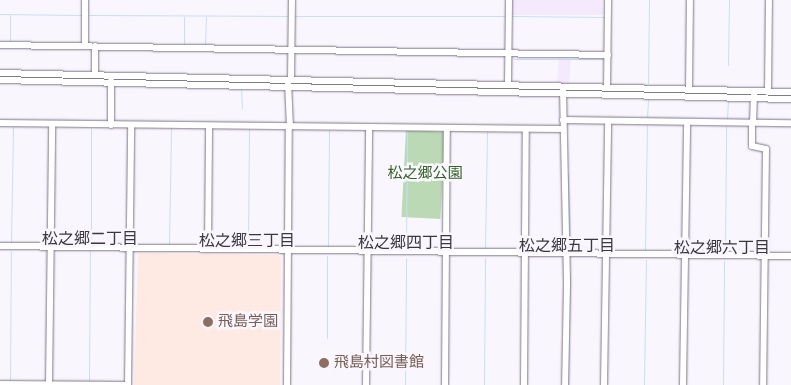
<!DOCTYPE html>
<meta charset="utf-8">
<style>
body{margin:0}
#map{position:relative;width:791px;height:385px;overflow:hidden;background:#faf6fe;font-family:Rubik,"Noto Sans JP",sans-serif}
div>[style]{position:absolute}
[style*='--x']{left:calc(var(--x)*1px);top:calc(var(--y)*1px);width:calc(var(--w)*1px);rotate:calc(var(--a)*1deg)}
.built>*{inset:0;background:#f5e9fe;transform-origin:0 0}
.education>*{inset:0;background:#fee9e3}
.green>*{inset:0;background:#bbd9b4;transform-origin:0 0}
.stream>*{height:1px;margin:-0.5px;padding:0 0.5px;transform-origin:0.5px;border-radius:0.5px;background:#c4e0f8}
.roads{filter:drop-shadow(0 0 1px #7e7586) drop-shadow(0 0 1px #7e7586)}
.minor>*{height:6px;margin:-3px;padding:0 3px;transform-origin:3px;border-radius:3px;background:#fff}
.dots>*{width:14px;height:14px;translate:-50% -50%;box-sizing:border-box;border:2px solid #faf6fe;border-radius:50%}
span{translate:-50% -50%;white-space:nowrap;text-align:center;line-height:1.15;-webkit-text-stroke:5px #faf6fe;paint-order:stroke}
.park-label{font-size:15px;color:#336226}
.education-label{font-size:15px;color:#785e54}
.left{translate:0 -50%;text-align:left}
.neighbourhood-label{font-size:16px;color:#3b373e}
</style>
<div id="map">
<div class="built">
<div style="left:511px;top:0;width:92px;height:15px"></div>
<div style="left:559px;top:59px;width:12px;height:25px;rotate:5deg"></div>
</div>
<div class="education">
<div style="clip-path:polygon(138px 253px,278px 255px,281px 258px,280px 385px,134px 385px)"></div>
</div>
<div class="green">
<div style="left:406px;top:130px;width:39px;height:87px;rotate:3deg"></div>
</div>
<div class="stream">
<div style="--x:0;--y:14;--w:82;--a:0.7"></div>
<div style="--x:89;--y:15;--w:199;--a:0.3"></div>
<div style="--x:295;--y:16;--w:212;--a:0"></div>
<div style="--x:512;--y:16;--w:92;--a:0.6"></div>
<div style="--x:10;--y:42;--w:27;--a:-90"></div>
<div style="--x:184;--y:45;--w:28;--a:-90"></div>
<div style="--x:205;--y:45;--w:28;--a:-88"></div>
<div style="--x:514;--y:59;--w:90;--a:0"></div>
<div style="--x:728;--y:65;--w:65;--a:-89.1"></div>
<div style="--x:648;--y:83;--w:83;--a:-89.3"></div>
<div style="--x:241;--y:89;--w:19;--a:87"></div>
<div style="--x:647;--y:119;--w:21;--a:-87"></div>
<div style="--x:727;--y:119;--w:19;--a:-87"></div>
<div style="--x:568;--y:174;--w:71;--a:88.4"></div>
<div style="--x:11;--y:243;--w:116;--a:-89"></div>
<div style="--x:91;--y:244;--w:116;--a:-90"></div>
<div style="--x:248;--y:244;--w:115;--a:-89.5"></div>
<div style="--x:169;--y:245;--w:117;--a:-89"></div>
<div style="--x:328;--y:247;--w:117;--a:-89.5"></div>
<div style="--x:406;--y:247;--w:117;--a:-89.5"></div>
<div style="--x:485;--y:248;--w:116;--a:-89"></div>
<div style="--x:645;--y:250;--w:125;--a:-89.1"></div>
<div style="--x:725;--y:251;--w:125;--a:-89.5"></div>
<div style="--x:327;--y:338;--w:82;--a:-90"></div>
<div style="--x:10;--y:382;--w:131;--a:-89.6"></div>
<div style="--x:89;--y:382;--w:131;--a:-89.6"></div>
<div style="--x:115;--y:382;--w:11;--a:0"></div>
<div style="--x:405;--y:385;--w:127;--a:-89.5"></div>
<div style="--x:484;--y:385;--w:127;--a:-89.5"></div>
<div style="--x:568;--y:385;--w:111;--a:-89"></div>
<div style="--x:644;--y:385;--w:125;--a:-89.1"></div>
<div style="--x:723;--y:385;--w:124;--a:-89.5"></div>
</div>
<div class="roads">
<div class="minor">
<div style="--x:0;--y:45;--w:608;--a:0.94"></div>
<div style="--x:85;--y:46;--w:46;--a:-90"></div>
<div style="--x:0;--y:73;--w:791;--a:1.38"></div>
<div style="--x:95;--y:75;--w:29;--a:-90"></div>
<div style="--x:0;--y:80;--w:791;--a:1.38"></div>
<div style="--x:291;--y:80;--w:80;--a:-89.3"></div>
<div style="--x:288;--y:83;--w:44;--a:87.4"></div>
<div style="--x:508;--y:85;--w:85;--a:-89.3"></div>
<div style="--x:607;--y:88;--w:88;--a:-89.3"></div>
<div style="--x:563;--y:90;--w:195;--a:88.8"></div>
<div style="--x:567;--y:285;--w:100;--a:91.1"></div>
<div style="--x:689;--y:90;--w:90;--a:-89.4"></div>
<div style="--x:768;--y:92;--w:92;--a:-89.4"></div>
<div style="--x:563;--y:120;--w:228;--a:0.8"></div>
<div style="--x:0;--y:123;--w:563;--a:0.61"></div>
<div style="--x:752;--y:123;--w:23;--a:90"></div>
<div style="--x:752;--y:146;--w:14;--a:12"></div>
<div style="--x:766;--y:149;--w:236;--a:90.7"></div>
<div style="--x:753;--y:123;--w:29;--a:-88"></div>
<div style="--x:111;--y:125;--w:44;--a:-90"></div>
<div style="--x:0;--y:246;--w:791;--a:0.72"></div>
<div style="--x:208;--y:249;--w:123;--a:-89.5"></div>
<div style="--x:0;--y:384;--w:128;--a:0.4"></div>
<div style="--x:49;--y:384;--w:260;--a:-89.3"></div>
<div style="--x:128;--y:385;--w:260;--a:-89.3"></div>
<div style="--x:287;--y:385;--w:258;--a:-89.6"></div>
<div style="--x:366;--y:385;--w:258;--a:-89.3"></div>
<div style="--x:445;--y:385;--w:257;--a:-89.6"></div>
<div style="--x:524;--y:385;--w:256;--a:-89.6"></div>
<div style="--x:604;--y:385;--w:264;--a:-89.1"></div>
<div style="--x:683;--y:385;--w:263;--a:-89.1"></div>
</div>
</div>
<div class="dots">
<div style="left:208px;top:322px;background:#8d6e63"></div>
<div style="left:324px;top:363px;background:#8d6e63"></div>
</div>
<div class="park-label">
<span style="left:425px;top:174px">松之郷公園</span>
</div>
<div class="education-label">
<span class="left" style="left:218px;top:322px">飛島学園</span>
<span class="left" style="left:334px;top:363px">飛島村図書館</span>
</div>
<div class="neighbourhood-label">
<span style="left:90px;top:239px">松之郷二丁目</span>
<span style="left:247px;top:241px">松之郷三丁目</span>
<span style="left:406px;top:243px">松之郷四丁目</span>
<span style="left:567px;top:246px">松之郷五丁目</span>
<span style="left:722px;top:248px">松之郷六丁目</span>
</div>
</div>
